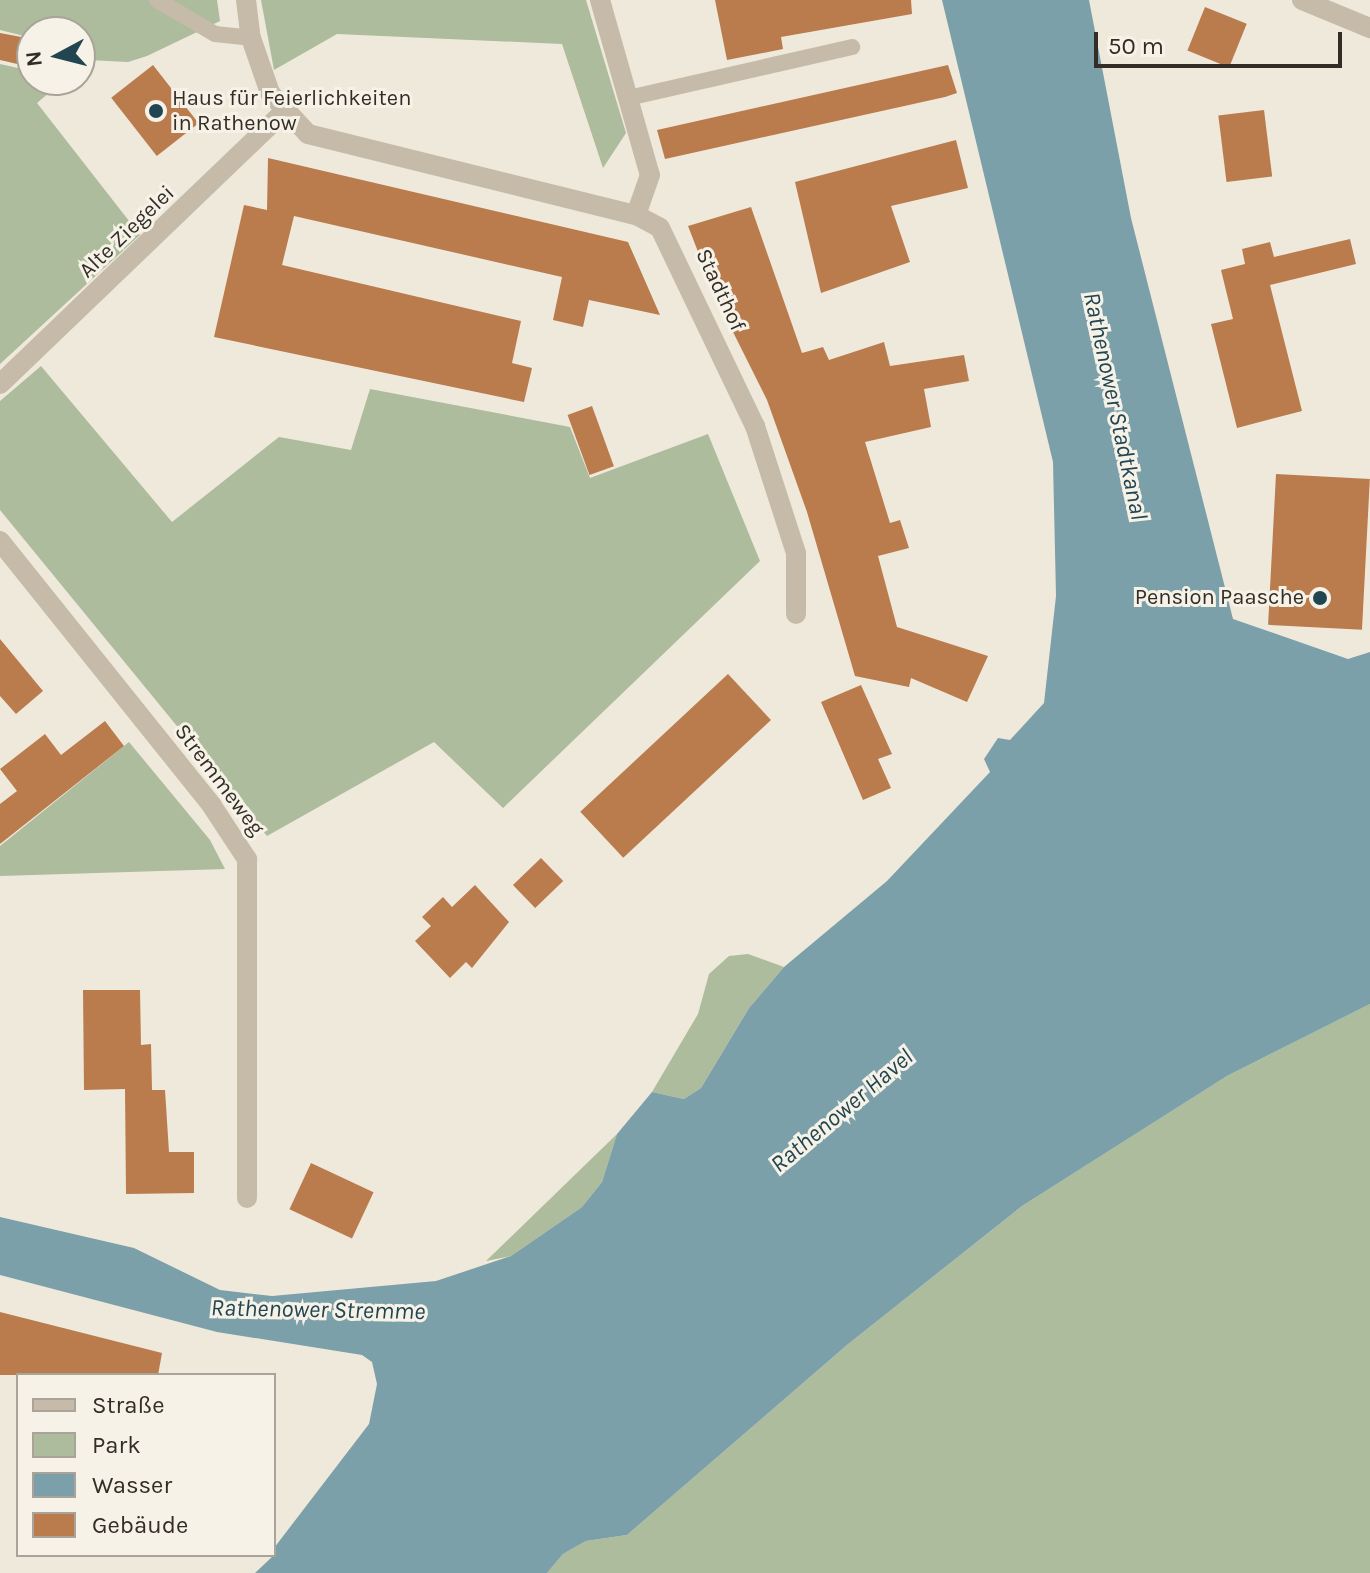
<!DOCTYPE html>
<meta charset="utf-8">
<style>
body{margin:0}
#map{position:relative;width:1370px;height:1573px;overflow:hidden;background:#efe9db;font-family:Karla,sans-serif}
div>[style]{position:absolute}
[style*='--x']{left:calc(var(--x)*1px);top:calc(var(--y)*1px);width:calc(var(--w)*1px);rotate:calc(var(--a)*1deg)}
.green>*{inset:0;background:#acbc9c}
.water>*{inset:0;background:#7ca0a9}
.building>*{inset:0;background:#ba7b4d;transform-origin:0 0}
.lane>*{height:16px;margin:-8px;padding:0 8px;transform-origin:8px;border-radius:8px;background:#c6bba8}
.street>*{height:20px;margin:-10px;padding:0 10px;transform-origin:10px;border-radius:10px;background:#c6bba8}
.dots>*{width:22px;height:22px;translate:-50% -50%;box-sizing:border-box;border:4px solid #f7f2e7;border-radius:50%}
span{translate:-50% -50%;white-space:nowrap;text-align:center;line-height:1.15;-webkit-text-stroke:6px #f7f2e7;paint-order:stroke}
.poi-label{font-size:22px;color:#332d27}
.left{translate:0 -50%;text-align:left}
.right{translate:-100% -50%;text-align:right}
.street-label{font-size:22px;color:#332d27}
.water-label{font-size:24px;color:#214551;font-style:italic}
.legend{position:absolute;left:16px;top:1373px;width:260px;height:184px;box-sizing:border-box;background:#f7f2e7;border:2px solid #a9a39a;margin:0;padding:10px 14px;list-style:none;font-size:24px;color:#332d27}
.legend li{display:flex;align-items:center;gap:16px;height:40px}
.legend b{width:40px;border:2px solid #a9a39a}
.north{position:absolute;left:16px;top:16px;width:80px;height:80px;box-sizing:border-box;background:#f7f2e7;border:2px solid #a9a39a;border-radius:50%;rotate:263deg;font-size:22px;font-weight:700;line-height:32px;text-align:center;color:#332d27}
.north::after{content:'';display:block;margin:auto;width:28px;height:36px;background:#214551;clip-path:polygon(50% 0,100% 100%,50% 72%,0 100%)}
.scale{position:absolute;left:1094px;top:32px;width:248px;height:36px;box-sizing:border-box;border:4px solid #332d27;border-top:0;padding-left:10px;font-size:24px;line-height:28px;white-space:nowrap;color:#332d27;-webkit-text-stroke:6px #f7f2e7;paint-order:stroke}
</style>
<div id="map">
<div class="green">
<div style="clip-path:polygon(0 0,217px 0,220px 21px,147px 56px,128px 62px,87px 60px,80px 66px,80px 32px,32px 32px,32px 38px,0 30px)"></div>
<div style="clip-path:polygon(261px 0,586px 0,626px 133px,603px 168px,562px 44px,337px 34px,274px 70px)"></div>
<div style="clip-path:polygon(32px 52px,32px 80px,64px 80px,37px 103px,140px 235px,0 364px,0 64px,27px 70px)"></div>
<div style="clip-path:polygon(41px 366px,172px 522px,279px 437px,351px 450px,370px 389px,570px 427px,590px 478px,708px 434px,760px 561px,503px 808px,434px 742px,267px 836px,0 510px,0 401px)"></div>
<div style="clip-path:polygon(129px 742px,210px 840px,225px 869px,0 876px,0 846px)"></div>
<div style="clip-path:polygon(748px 954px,784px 967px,749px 1008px,701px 1088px,684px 1099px,652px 1092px,698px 1014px,709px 974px,729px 956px)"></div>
<div style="clip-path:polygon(1370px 1004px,1370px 1573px,547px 1573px,563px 1554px,586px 1541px,627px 1535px,847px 1345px,1022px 1206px,1227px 1076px)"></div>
<div style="clip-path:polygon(617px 1134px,602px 1182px,582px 1207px,511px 1256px,486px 1261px)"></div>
</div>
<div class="water">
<div style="clip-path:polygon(942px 0,1089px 0,1131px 218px,1233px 619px,1348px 659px,1370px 652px,1370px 1004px,1227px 1076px,1022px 1206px,847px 1345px,627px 1535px,586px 1541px,563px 1554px,547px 1573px,255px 1573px,274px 1555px,274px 1548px,369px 1424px,377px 1384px,372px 1362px,362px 1355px,217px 1332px,0 1275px,0 1217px,134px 1248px,220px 1290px,272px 1296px,436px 1281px,511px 1256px,582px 1207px,602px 1182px,617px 1134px,652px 1092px,684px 1099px,701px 1088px,749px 1008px,784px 967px,887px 881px,990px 772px,984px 759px,998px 738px,1010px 740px,1044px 703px,1056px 596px,1053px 462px)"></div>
</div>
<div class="building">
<div style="clip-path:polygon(715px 0,911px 0,912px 14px,781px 37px,783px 49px,727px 60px)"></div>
<div style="left:1205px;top:7px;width:45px;height:47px;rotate:22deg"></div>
<div style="clip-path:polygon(0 33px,32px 39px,26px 66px,0 60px)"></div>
<div style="left:153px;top:65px;width:74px;height:53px;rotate:52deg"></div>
<div style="clip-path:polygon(948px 65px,957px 93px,945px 97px,665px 159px,657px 130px)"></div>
<div style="left:1264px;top:110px;width:67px;height:46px;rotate:83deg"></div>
<div style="clip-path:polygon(956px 140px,968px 188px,891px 206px,910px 262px,821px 293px,795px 182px)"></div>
<div style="clip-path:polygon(268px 158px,628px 242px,660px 315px,589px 300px,583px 327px,553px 320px,562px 277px,294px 216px,282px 265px,521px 321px,512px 363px,532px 368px,524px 402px,214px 337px,244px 205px,267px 210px)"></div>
<div style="clip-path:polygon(751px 207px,802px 353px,823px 347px,829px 360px,884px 342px,890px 366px,964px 355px,969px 381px,924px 389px,931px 427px,865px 442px,890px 523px,900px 520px,909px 548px,878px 556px,897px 627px,988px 656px,967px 702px,911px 678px,909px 687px,855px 676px,807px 512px,767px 400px,716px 298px,688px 226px)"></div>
<div style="clip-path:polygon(1350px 239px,1356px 264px,1270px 285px,1302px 411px,1237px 428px,1211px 324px,1233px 319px,1221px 270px,1245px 264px,1242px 249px,1270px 242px,1274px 257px)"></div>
<div style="left:592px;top:406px;width:64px;height:26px;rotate:70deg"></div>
<div style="left:1276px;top:474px;width:94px;height:151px;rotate:3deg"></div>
<div style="clip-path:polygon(0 639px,43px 691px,16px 714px,0 696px)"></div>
<div style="left:728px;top:674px;width:63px;height:202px;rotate:47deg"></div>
<div style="clip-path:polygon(861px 685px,892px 754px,878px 759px,891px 788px,863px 800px,821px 702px)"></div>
<div style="clip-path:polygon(105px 721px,124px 746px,0 844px,0 804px,17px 791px,0 769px,45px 734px,61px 755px)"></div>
<div style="left:541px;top:858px;width:32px;height:39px;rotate:46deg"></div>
<div style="clip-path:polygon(475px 885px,509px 922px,472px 968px,466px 962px,450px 978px,415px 941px,431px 926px,422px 917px,443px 897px,452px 907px)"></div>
<div style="clip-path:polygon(83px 990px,140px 990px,141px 1045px,151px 1044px,152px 1090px,165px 1090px,169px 1152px,194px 1152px,194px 1193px,126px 1194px,125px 1089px,84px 1090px)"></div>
<div style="left:311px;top:1163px;width:69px;height:51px;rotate:25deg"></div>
<div style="clip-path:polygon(0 1312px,162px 1353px,158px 1375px,0 1375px)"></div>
</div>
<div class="lane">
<div style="--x:157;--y:0;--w:67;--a:30.4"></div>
<div style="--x:215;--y:34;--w:36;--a:6"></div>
<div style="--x:628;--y:98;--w:230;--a:-12.8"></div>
</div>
<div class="street">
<div style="--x:246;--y:0;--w:38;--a:83"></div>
<div style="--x:251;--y:38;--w:58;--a:70.9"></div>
<div style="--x:270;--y:93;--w:56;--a:47.2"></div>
<div style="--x:308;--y:134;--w:338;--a:13.9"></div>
<div style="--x:636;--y:215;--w:27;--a:28"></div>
<div style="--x:660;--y:228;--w:220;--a:64.4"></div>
<div style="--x:755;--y:426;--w:133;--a:72.1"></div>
<div style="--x:796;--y:553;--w:61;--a:90"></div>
<div style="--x:600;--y:0;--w:182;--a:74.1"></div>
<div style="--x:650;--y:175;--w:42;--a:109.3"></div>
<div style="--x:1302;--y:0;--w:74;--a:22.4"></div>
<div style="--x:0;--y:384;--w:395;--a:-43.8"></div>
<div style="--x:0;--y:541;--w:339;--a:51.3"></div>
<div style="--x:212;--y:806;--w:64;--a:56.6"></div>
<div style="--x:247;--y:859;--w:339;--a:90"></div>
</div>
<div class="dots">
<div style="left:156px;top:111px;background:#214551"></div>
<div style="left:1320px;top:598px;background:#214551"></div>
</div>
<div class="poi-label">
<span class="left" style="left:172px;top:111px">Haus für Feierlichkeiten<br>in Rathenow</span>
<span class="right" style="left:1304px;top:598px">Pension Paasche</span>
</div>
<div class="street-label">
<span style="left:127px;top:232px;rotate:-44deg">Alte Ziegelei</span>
<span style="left:720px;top:290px;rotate:65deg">Stadthof</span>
<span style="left:219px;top:780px;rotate:53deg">Stremmeweg</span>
</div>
<div class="water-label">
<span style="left:1115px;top:406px;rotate:78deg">Rathenower Stadtkanal</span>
<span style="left:842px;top:1111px;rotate:-40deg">Rathenower Havel</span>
<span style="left:318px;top:1310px;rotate:1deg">Rathenower Stremme</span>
</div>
<ul class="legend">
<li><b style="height:10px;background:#c6bba8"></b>Straße</li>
<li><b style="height:22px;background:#acbc9c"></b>Park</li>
<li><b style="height:22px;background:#7ca0a9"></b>Wasser</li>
<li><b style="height:22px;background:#ba7b4d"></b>Gebäude</li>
</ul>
<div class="north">N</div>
<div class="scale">50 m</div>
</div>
